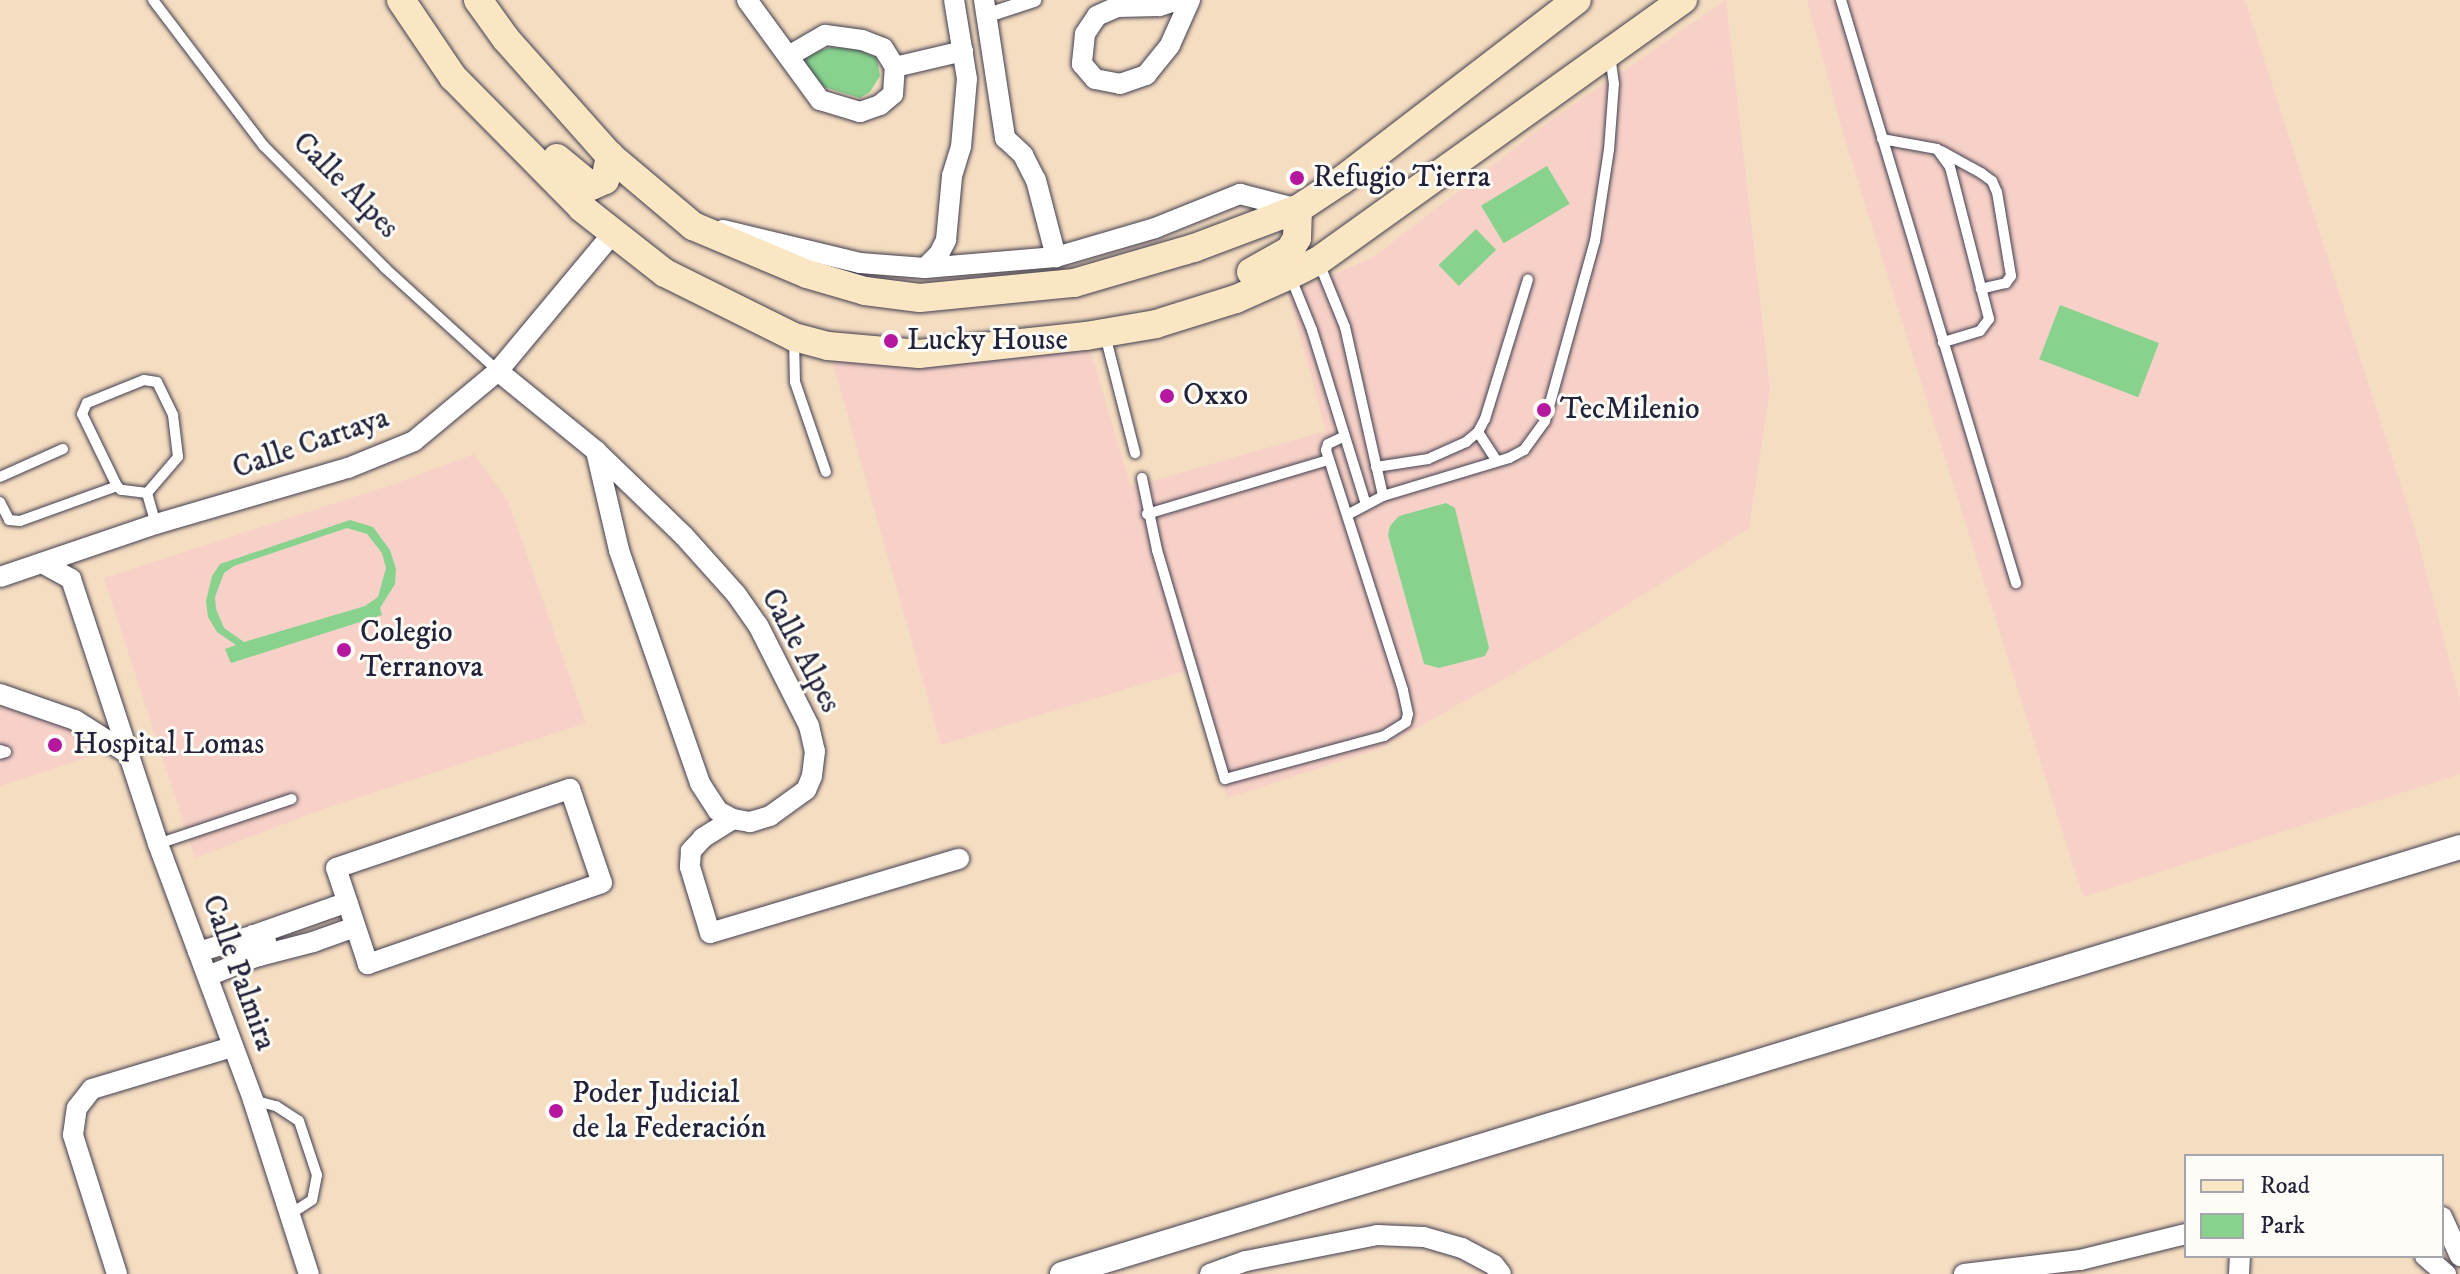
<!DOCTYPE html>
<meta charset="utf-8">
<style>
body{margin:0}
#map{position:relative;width:2460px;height:1274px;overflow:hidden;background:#f5ddc1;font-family:"IM FELL DW Pica",serif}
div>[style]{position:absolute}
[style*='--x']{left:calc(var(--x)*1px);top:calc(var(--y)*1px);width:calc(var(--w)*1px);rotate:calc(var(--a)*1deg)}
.built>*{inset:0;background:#f7d1c7}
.green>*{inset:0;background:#88d28e;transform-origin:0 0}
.roads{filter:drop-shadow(0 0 2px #423e4f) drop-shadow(0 0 2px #423e4f)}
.service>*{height:10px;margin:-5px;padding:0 5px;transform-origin:5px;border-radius:5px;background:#fff}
.pedestrian>*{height:14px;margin:-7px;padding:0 7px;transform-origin:7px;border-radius:7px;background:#fff}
.minor>*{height:20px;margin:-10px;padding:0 10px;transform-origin:10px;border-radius:10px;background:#fff}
.tertiary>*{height:24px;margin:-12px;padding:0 12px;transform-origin:12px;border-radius:12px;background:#fff}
.secondary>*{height:28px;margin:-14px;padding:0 14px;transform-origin:14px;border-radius:14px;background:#fbe6c4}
.dots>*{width:22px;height:22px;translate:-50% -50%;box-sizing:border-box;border:4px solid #fdfcf7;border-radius:50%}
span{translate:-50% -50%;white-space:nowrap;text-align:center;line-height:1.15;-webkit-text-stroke:6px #fdfcf7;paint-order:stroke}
.poi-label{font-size:30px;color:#22223b}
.left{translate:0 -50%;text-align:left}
.street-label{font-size:30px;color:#22223b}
.legend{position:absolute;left:2184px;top:1154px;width:260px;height:104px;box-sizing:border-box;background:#fdfcf7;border:2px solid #a5a5ac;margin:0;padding:10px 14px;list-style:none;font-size:24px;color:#22223b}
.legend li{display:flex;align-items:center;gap:16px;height:40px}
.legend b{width:40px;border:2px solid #a5a5ac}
</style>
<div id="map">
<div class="built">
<div style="clip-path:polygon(1726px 0,1770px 389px,1749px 528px,1557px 649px,1381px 748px,1227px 798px,1189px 670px,941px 745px,828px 346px,1086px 336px,1131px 487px,1326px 431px,1288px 293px,1372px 258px,1550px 121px)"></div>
<div style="clip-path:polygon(1807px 0,2245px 0,2414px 526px,2460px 701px,2460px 774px,2083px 897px,1844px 137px)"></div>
<div style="clip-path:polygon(474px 454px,508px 501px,586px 723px,323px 809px,195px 858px,104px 578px,397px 483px)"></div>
<div style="clip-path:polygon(0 705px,108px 742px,113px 749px,0 786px)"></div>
</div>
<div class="green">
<div style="clip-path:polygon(831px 47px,860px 50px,877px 58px,880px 76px,870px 92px,860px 98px,824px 87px,806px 67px,804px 56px)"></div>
<div style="left:1547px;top:166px;width:44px;height:77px;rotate:59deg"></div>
<div style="left:1476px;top:229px;width:29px;height:52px;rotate:46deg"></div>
<div style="left:2060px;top:305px;width:106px;height:58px;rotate:21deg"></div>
<div style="clip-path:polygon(1446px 503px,1455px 508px,1489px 648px,1485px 656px,1439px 668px,1424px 664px,1388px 535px,1390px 526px,1399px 516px)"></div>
<div style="clip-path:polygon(evenodd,350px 520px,373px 527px,390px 550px,396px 569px,395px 584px,380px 608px,382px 615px,231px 663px,225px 649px,236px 645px,217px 632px,208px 617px,206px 601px,212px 576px,220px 564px,350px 520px,347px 528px,367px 534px,382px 553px,386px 568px,378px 597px,365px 606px,244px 642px,224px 628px,216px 609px,215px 597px,224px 573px,234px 566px,347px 528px)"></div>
</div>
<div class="roads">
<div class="service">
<div style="--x:153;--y:0;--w:183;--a:52.8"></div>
<div style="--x:264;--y:146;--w:172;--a:45.2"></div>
<div style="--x:385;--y:268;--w:153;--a:42.3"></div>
<div style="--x:1841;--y:0;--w:609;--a:73.29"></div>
<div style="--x:1882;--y:139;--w:56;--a:10.3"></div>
<div style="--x:1937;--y:149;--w:22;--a:54"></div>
<div style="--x:1950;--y:167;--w:157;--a:75.6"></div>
<div style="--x:1989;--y:319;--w:15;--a:127"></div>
<div style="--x:1980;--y:331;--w:39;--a:163"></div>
<div style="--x:1941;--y:151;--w:46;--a:28.8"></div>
<div style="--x:1981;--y:173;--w:14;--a:36"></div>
<div style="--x:1992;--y:181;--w:12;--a:66"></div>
<div style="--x:1997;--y:192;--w:85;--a:80.5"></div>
<div style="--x:2011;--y:276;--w:9;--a:126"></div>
<div style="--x:2006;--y:283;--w:26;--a:167"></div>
<div style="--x:1319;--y:263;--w:69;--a:67.9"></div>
<div style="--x:1345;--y:327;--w:173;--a:77.3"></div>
<div style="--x:1291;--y:278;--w:56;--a:68"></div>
<div style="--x:1312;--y:330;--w:182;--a:72.8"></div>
<div style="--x:1105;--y:335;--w:122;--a:75.7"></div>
<div style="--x:794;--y:339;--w:43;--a:88.7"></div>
<div style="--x:795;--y:382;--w:95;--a:71"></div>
<div style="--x:1478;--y:432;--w:33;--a:57"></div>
<div style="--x:1376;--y:467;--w:53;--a:-8.7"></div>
<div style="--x:1428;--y:459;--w:42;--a:-24.1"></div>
<div style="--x:1466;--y:442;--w:16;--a:-40"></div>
<div style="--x:1478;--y:432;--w:15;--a:-62"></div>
<div style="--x:1485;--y:419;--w:146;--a:-72.9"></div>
<div style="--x:0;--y:477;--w:69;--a:-24"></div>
<div style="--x:1142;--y:478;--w:74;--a:78.2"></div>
<div style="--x:1157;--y:550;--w:239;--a:73.5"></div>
<div style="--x:1225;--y:779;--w:165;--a:-15.1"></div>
<div style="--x:1384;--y:736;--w:26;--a:-32"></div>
<div style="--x:1406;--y:722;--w:8;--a:-76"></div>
<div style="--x:1408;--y:714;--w:25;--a:-102"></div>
<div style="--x:1403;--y:690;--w:252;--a:-107.8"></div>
<div style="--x:1326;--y:450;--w:6;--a:-72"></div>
<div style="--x:1328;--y:444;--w:17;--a:-25"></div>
<div style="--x:147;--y:493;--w:26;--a:-173"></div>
<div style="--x:121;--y:490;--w:6;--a:-135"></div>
<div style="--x:117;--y:486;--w:80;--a:-115.9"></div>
<div style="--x:82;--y:414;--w:12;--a:-66"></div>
<div style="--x:87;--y:403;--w:61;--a:-22"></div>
<div style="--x:144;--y:380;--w:13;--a:9"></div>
<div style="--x:157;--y:382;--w:37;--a:64"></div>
<div style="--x:173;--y:415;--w:42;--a:83.2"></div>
<div style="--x:178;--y:457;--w:48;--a:130.7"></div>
<div style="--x:147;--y:493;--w:32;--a:74"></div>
<div style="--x:0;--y:502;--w:20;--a:63"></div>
<div style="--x:9;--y:520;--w:11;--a:5"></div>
<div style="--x:20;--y:521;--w:103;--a:-19.8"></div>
<div style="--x:1147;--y:514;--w:189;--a:-16.6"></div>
<div style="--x:1347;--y:515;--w:41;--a:-27.8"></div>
<div style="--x:1383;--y:496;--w:132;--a:-16.8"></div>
<div style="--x:1509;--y:458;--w:17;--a:-28"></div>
<div style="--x:1524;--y:450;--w:36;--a:-54"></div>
<div style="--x:1545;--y:421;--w:187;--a:-74.5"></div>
<div style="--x:1595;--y:241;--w:92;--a:-81.3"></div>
<div style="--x:1609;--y:150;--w:66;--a:-85.7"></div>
<div style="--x:1614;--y:84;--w:27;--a:-98"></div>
<div style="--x:0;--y:750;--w:6;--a:18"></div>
<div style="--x:6;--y:752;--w:6;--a:162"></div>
<div style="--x:158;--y:844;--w:141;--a:-18.6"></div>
<div style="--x:253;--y:1100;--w:24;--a:15"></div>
<div style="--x:276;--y:1106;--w:27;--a:33"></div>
<div style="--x:299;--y:1121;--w:57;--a:71.6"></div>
<div style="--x:317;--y:1175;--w:25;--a:101"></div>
<div style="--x:312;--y:1200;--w:27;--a:147"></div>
</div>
<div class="pedestrian">
<div style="--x:985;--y:16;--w:52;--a:-18.1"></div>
</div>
<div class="minor">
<div style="--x:747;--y:0;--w:124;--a:53.9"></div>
<div style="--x:820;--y:100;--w:42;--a:16.7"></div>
<div style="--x:860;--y:112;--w:21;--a:-19"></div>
<div style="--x:880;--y:105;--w:17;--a:-40"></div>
<div style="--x:893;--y:94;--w:27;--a:-86"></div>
<div style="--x:895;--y:67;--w:22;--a:-122"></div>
<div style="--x:883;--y:48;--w:22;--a:-159"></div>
<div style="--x:862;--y:40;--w:37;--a:-172"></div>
<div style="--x:825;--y:35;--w:39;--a:150"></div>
<div style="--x:984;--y:0;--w:140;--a:81.3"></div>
<div style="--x:1005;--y:138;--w:25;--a:43"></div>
<div style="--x:1023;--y:155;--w:28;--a:63"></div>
<div style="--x:1036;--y:180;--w:80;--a:75.4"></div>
<div style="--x:1178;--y:0;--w:20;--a:162"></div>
<div style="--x:1159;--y:6;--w:42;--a:178.6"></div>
<div style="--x:1117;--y:7;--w:22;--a:156"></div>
<div style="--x:1097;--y:16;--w:22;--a:124"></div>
<div style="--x:1085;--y:34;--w:30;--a:96"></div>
<div style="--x:1082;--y:64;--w:20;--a:49"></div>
<div style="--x:1095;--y:79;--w:25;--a:11"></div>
<div style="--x:1120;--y:84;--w:28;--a:-19"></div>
<div style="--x:1146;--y:75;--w:38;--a:-51"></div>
<div style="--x:1170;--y:45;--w:49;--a:-66"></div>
<div style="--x:895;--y:67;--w:70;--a:-13.2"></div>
<div style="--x:723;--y:230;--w:141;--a:13.5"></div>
<div style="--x:860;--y:263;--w:65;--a:4.4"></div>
<div style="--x:925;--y:268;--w:131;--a:-4.8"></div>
<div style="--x:1056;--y:257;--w:103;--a:-16.3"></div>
<div style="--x:1155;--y:228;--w:92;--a:-21.8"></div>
<div style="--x:1240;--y:194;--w:60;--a:14.5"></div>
<div style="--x:925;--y:268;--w:20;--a:-45"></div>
<div style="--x:939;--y:254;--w:16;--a:-63"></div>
<div style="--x:946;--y:240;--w:64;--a:-84.6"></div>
<div style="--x:952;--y:176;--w:30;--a:-73"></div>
<div style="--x:961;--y:147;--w:68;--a:-85"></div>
<div style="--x:967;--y:79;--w:80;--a:-99.3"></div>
<div style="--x:498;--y:371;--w:127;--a:39.2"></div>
<div style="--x:596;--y:451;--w:122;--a:44"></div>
<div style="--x:684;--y:536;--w:78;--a:48.1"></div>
<div style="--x:736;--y:594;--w:38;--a:55"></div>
<div style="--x:758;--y:625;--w:113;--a:63.2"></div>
<div style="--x:809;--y:726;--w:26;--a:77"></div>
<div style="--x:815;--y:751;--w:25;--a:97"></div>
<div style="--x:812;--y:776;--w:15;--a:113"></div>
<div style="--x:806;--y:790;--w:44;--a:144.2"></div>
<div style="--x:770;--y:816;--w:21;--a:163"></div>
<div style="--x:750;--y:822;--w:17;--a:-170"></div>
<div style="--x:733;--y:819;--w:17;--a:-152"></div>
<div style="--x:718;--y:811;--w:33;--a:-123"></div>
<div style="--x:700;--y:783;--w:247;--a:-109.2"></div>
<div style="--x:619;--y:550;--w:102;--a:-103.1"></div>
<div style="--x:44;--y:564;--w:31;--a:29"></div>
<div style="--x:71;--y:579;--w:279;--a:71.8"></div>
<div style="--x:158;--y:844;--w:273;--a:69.6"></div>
<div style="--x:253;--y:1100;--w:183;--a:72.2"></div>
<div style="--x:0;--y:577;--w:165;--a:-18.8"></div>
<div style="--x:156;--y:524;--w:200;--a:-16.3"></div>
<div style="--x:348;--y:468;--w:71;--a:-22.2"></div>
<div style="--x:414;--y:441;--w:109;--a:-39.8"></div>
<div style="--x:498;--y:371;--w:180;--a:-50.2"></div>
<div style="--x:0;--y:694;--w:79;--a:19.1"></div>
<div style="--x:75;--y:720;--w:65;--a:32.5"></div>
<div style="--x:570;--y:789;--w:99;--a:71.2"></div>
<div style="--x:602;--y:883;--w:248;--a:160.9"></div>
<div style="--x:368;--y:964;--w:101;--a:-108.4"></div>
<div style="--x:336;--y:868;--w:247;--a:-18.7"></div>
<div style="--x:733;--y:819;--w:36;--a:148"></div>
<div style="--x:703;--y:838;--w:18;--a:133"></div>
<div style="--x:691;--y:851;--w:16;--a:94"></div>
<div style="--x:690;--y:867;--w:69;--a:73.1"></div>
<div style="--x:710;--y:933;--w:260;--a:-16.6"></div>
<div style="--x:257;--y:934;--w:96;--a:-19.4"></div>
<div style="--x:198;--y:952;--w:52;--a:-16.7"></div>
<div style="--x:259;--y:956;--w:8;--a:-45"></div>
<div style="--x:265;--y:950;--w:8;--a:-83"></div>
<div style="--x:266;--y:942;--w:8;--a:-130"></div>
<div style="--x:261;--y:936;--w:8;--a:-173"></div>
<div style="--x:253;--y:935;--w:9;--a:144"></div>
<div style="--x:246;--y:940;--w:9;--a:96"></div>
<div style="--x:245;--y:949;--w:13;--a:39"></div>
<div style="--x:255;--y:957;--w:4;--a:-14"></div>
<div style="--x:259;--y:956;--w:56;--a:-14.5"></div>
<div style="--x:313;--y:942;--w:45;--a:-19.7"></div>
<div style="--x:208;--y:976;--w:51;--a:-22"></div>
<div style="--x:2442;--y:1217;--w:43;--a:65.2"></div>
<div style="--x:2425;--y:1256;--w:28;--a:41"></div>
<div style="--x:117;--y:1274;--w:146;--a:-107.6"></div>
<div style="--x:73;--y:1135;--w:27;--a:-82"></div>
<div style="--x:77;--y:1108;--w:24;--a:-52"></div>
<div style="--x:92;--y:1089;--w:146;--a:-16.7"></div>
<div style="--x:1210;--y:1274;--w:38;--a:-20"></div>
<div style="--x:1246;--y:1261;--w:134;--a:-11.2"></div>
<div style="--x:1377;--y:1235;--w:47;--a:2.4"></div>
<div style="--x:1424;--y:1237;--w:40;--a:16"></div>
<div style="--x:1462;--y:1248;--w:36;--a:28"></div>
<div style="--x:1494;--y:1265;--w:11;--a:52"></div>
<div style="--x:1964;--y:1274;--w:117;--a:-6.9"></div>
<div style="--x:2080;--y:1260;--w:109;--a:-13.8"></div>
<div style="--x:2239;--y:1274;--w:18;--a:-87"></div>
</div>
<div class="tertiary">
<div style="--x:1062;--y:1274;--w:1462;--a:-16.98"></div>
</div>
<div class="secondary">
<div style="--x:401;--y:0;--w:93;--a:56"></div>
<div style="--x:453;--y:77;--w:184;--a:45.4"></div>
<div style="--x:582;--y:208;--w:105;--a:38.1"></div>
<div style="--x:665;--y:273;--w:144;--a:26.4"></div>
<div style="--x:794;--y:337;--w:35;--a:15"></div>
<div style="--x:828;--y:346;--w:91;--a:5"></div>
<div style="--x:919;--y:354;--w:168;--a:-6.2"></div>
<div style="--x:1086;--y:336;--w:71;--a:-9.7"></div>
<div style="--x:1156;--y:324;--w:84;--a:-17.4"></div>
<div style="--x:1236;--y:299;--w:59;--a:-24"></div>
<div style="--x:1290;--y:275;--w:31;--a:-27"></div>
<div style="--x:1318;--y:261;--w:449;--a:-35.6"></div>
<div style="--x:478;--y:0;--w:48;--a:54.3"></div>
<div style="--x:506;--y:39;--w:157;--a:48.4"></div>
<div style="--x:610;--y:156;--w:109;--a:40.1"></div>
<div style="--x:693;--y:226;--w:124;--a:22.8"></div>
<div style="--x:807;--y:274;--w:60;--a:16.3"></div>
<div style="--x:865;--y:291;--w:55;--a:7.3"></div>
<div style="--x:920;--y:298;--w:155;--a:-5.6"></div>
<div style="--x:1074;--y:283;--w:125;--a:-16.3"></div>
<div style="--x:1194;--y:248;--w:111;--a:-20.6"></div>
<div style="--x:1298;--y:209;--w:53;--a:-33.4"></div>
<div style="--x:1342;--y:180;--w:296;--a:-37.5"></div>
<div style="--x:557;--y:158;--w:44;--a:39.5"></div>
<div style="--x:591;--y:186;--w:15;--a:-23"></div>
<div style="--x:605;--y:180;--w:25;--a:-78"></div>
<div style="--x:1251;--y:272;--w:45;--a:-29.4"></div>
<div style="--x:1290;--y:250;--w:14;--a:-60"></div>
<div style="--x:1297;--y:238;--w:29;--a:-88"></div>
</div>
</div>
<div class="dots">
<div style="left:1297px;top:178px;background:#b5179e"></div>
<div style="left:891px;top:341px;background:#b5179e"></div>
<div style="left:1167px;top:396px;background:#b5179e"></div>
<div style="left:1544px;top:410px;background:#b5179e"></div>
<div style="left:344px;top:650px;background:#b5179e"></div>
<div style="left:55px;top:745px;background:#b5179e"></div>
<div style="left:556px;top:1111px;background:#b5179e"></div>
</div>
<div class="poi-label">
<span class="left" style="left:1313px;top:178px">Refugio Tierra</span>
<span class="left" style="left:907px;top:341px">Lucky House</span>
<span class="left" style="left:1183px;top:396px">Oxxo</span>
<span class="left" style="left:1560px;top:410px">TecMilenio</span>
<span class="left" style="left:360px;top:650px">Colegio<br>Terranova</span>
<span class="left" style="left:73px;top:745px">Hospital Lomas</span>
<span class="left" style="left:572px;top:1111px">Poder Judicial<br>de la Federación</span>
</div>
<div class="street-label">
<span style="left:345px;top:186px;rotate:45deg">Calle Alpes</span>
<span style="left:311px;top:444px;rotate:-19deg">Calle Cartaya</span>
<span style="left:800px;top:651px;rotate:62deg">Calle Alpes</span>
<span style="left:238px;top:973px;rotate:70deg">Calle Palmira</span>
</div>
<ul class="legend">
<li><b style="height:10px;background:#fbe6c4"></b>Road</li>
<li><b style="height:22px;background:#88d28e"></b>Park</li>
</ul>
</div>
